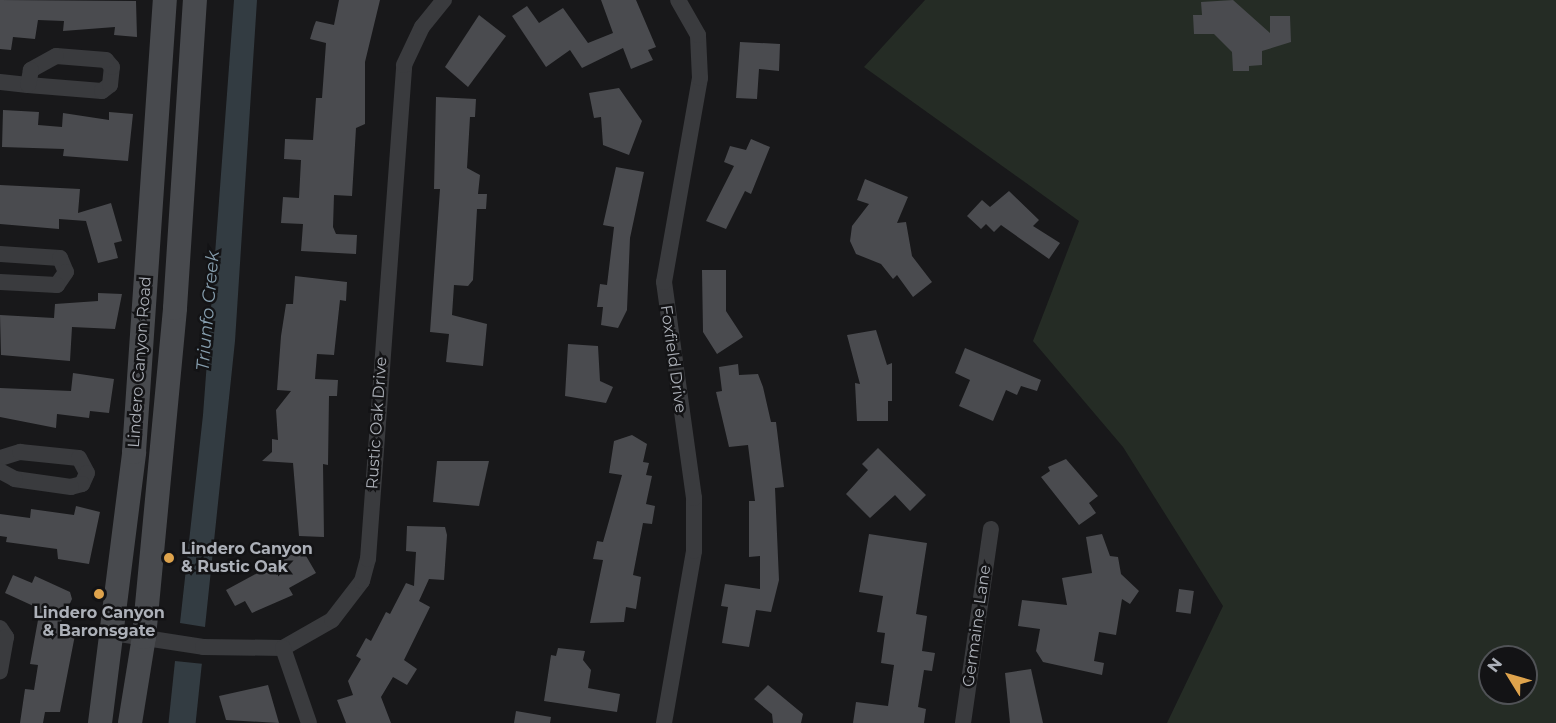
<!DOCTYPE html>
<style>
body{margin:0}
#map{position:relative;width:1556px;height:723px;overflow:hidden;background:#18181a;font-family:Montserrat,sans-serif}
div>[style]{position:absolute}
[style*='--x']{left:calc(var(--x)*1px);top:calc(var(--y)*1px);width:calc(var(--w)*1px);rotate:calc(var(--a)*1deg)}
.green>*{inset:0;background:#252c25}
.water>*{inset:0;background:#333c42;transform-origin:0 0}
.building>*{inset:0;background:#4a4b4f;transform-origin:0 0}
.street>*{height:16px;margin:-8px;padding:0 8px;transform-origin:8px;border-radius:8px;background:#3a3b3e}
.secondary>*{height:24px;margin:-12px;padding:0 12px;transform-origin:12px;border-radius:12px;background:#484a4e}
.dots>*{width:16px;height:16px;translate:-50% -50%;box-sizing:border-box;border:3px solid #131315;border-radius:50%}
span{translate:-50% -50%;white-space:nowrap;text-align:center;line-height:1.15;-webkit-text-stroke:5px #131315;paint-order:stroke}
.street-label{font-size:16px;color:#acb0b8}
.poi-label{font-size:16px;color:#acb0b8;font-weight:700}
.left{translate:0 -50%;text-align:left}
.water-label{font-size:18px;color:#879faf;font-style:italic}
.north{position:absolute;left:1478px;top:645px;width:60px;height:60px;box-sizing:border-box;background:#131315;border:2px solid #505256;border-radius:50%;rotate:307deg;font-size:16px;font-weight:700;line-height:24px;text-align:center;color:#acb0b8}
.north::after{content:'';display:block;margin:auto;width:21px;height:27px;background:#dea34c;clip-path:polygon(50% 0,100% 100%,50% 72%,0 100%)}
</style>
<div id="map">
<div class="green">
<div style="clip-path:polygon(evenodd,925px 0,1556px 0,1556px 723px,1167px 723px,1223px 606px,1123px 447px,1033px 341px,1079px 221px,864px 67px,925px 0,1490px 657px,1526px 657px,1526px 693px,1490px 693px,1490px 657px)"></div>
</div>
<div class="water">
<div style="clip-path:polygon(234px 0,257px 0,235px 341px,205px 627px,180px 623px,203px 415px)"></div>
<div style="left:175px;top:661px;width:27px;height:63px;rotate:6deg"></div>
</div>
<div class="building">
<div style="clip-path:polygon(0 0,136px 1px,137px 37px,114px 35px,115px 27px,63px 31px,64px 21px,38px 20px,35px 39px,13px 37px,11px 50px,0 49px)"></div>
<div style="clip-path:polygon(339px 0,380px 0,365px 62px,365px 124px,356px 128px,352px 196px,334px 195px,333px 227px,336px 234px,357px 235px,356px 254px,301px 251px,303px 224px,281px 223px,283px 197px,299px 198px,301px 160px,284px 159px,285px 139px,313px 140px,316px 98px,322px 98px,326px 43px,310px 39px,314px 26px,316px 21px,334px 25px)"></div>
<div style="clip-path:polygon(601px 0,636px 0,656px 47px,648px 50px,653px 60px,631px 69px,623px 48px,582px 68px,570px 50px,546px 67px,512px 16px,527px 6px,539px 23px,563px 8px,588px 43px,613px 33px)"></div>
<div style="clip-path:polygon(1233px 0,1270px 33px,1270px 16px,1290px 16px,1291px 42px,1262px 51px,1262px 65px,1249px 66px,1249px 71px,1233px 71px,1232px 52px,1214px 34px,1194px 34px,1193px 15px,1202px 15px,1201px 2px)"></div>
<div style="clip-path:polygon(479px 15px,506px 36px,468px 87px,445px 67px)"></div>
<div style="clip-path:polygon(740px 42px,780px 44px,779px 71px,759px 69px,757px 99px,736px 98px)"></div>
<div style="clip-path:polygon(619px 88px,642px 121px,629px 155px,603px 145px,601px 117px,594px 118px,589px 93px)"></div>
<div style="clip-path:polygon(436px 97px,476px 99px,475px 117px,470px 117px,467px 168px,480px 175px,478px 194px,487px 194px,486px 209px,477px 209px,473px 280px,468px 286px,454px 285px,452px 315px,487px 324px,483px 366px,446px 362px,449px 334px,430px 332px,440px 189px,434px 189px)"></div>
<div style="clip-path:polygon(3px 110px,39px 112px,38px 125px,62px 127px,63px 113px,109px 120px,109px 112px,133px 114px,128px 161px,63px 156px,64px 149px,2px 147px)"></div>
<div style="clip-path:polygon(751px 139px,770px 147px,751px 194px,745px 191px,726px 229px,706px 221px,734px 166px,724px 162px,730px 146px,746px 150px)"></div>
<div style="clip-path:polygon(616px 167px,644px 172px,630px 238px,627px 310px,618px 328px,601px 325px,603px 307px,597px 307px,600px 284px,607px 285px,614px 227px,603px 225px)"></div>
<div style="clip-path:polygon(865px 179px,908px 197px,897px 223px,906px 222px,912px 256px,932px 282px,913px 297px,897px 275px,893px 279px,881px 264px,856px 254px,850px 241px,852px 226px,869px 204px,857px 200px)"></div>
<div style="clip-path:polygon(0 185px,80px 189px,78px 213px,111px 203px,122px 241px,114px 243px,118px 258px,98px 263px,86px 221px,59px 219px,59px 229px,0 224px)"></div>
<div style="clip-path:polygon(1009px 191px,1039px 220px,1033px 226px,1060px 243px,1049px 259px,1001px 225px,994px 232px,986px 224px,981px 229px,967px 216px,982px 200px,990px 207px)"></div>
<div style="clip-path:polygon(702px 270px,726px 270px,726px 311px,743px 337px,717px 354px,703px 332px)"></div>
<div style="clip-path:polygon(295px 276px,347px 282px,346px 301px,340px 300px,334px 355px,317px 354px,315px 379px,338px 380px,337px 396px,329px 396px,328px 465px,323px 464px,324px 537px,299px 536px,293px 463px,262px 461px,272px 452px,272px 439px,278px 440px,276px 410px,291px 391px,277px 390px,281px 336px,286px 304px,293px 304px)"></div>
<div style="clip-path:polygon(98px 293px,122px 294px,115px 329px,72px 327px,70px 361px,1px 355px,0 315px,54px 318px,55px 304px,98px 301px)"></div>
<div style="clip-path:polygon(876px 330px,887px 365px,892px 363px,892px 401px,888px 401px,888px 421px,857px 421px,855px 383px,860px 384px,847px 335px)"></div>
<div style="clip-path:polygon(568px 344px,598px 346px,600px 381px,613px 387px,606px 403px,565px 396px)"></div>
<div style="clip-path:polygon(965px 348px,1041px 380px,1037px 391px,1021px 386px,1017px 395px,1006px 390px,993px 421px,959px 406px,970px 380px,955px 373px)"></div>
<div style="clip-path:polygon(738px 364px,739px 375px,758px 374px,763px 387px,771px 422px,776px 422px,784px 487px,775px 488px,779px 580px,771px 612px,756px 610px,749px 647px,722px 643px,728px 607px,721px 606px,725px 584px,760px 589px,760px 556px,749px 557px,749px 501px,755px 501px,748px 445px,729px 447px,716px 392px,722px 391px,719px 367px)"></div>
<div style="clip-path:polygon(73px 373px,114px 379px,109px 413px,90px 411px,89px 418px,57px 414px,56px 428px,0 417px,0 388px,71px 391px)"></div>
<div style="clip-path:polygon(632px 435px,647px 444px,643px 462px,649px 463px,646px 475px,652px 476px,646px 504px,655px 506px,652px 524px,643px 523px,633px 575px,641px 577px,636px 609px,626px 607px,624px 622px,590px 623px,603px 560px,593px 559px,597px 541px,603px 542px,622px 475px,609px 473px,614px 441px)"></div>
<div style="clip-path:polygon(878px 448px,926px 495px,910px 511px,895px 495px,870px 518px,846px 494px,868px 470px,862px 464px)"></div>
<div style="clip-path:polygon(1066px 459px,1098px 496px,1089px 503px,1096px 513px,1079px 525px,1041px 477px,1050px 471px,1048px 467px)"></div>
<div style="clip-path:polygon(437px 461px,489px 461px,479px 506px,433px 502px)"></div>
<div style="clip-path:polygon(76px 506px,100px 512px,89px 564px,58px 559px,57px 549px,6px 542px,7px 537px,0 536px,0 514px,30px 518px,31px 509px,74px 515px)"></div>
<div style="clip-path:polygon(407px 526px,445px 527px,447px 535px,444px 580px,429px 579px,419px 601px,430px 607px,404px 660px,417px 669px,407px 685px,393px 677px,381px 697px,391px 723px,346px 723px,337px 700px,353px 695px,348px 681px,361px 659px,356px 656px,366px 638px,371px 641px,386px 612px,390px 614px,406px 583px,414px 586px,416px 552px,406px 551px)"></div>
<div style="clip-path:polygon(869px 534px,927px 543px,916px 614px,927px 616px,922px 651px,935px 653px,932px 671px,924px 670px,918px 707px,926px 709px,924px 723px,853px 723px,856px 702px,888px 706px,894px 665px,881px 663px,885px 633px,877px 632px,883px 596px,859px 592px)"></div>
<div style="clip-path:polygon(1102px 534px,1110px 556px,1118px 557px,1121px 574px,1139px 591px,1130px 604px,1122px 599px,1116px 635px,1099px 632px,1094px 661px,1104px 663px,1102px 675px,1043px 662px,1036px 651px,1040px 629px,1018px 626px,1022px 600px,1067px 605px,1062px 578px,1092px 573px,1086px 537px)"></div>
<div style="clip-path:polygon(302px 549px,316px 573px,289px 588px,293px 595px,252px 613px,245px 601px,235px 606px,226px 590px)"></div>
<div style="clip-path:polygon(13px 575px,32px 583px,35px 576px,70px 592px,72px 599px,58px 629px,75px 635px,60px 712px,45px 712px,43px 723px,20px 723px,25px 689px,34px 690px,38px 665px,30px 664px,40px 609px,5px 593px)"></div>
<div style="left:1179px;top:589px;width:15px;height:23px;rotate:8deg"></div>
<div style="clip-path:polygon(558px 648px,585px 651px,583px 660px,591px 670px,588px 688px,620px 694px,617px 712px,544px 701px,551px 655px,556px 656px)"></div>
<div style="clip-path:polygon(1031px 669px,1043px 723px,1010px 723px,1005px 673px)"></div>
<div style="clip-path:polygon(268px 685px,279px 723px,226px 720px,219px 696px)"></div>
<div style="clip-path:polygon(768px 685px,803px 714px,801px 723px,773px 723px,772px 714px,754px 699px)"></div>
<div style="clip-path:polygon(516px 711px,551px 717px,550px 723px,514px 723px)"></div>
</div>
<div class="street">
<div style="--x:0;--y:82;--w:28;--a:6"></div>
<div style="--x:28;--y:85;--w:74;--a:4.6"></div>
<div style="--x:102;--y:91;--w:10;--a:-37"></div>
<div style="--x:110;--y:85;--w:18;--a:-84"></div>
<div style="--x:112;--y:67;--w:9;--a:-131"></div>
<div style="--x:106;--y:60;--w:50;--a:-175.4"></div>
<div style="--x:56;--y:56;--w:29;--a:151"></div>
<div style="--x:31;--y:70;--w:15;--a:101"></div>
<div style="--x:0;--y:254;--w:60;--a:3.8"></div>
<div style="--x:60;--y:258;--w:15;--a:67"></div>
<div style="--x:66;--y:272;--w:16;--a:125"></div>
<div style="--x:57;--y:285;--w:57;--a:-177"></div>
<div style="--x:0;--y:458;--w:21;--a:-17"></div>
<div style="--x:20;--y:452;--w:59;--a:5.8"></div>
<div style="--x:79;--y:458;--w:17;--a:62"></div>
<div style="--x:87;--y:473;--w:12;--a:114"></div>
<div style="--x:82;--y:484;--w:11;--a:165"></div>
<div style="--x:71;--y:487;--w:57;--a:-171.9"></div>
<div style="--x:15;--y:479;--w:17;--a:-152"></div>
<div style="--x:0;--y:628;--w:11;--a:56"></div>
<div style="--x:6;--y:637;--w:35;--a:100"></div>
<div style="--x:113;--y:633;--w:91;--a:8.8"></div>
<div style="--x:203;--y:647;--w:80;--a:0.7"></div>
<div style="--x:283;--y:648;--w:56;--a:-29.7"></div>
<div style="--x:332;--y:620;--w:49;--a:-52.4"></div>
<div style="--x:362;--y:581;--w:23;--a:-75"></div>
<div style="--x:368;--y:559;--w:495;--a:-85.8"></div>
<div style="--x:404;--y:65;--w:42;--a:-64.7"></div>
<div style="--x:422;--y:27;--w:35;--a:-51"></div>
<div style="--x:283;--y:648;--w:79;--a:70.9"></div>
<div style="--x:664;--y:723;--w:175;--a:-80.1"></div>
<div style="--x:694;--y:551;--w:53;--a:-90"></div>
<div style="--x:694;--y:498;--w:218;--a:-97.9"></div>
<div style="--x:664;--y:282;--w:207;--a:-80"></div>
<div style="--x:700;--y:78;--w:43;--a:-92.7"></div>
<div style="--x:698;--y:35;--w:40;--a:-119.7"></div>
<div style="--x:963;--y:723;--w:196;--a:-81.8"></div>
</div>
<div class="secondary">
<div style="--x:100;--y:723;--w:273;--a:-82.8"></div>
<div style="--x:134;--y:452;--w:453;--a:-86.1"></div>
<div style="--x:130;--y:723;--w:87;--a:-80.8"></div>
<div style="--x:144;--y:637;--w:330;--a:-84.6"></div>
<div style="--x:175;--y:308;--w:309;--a:-86.3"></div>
</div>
<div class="dots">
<div style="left:169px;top:558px;background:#dea34c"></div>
<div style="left:99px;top:594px;background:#dea34c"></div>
</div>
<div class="street-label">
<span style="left:673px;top:359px;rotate:82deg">Foxfield Drive</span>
<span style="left:140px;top:362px;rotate:-86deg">Lindero Canyon Road</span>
<span style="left:377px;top:423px;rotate:-86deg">Rustic Oak Drive</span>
<span style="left:977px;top:626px;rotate:-82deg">Germaine Lane</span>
</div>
<div class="poi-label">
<span class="left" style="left:181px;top:558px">Lindero Canyon<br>&amp; Rustic Oak</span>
<span style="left:99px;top:622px">Lindero Canyon<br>&amp; Baronsgate</span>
</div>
<div class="water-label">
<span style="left:208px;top:311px;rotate:-85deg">Triunfo Creek</span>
</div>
<div class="north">N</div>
</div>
